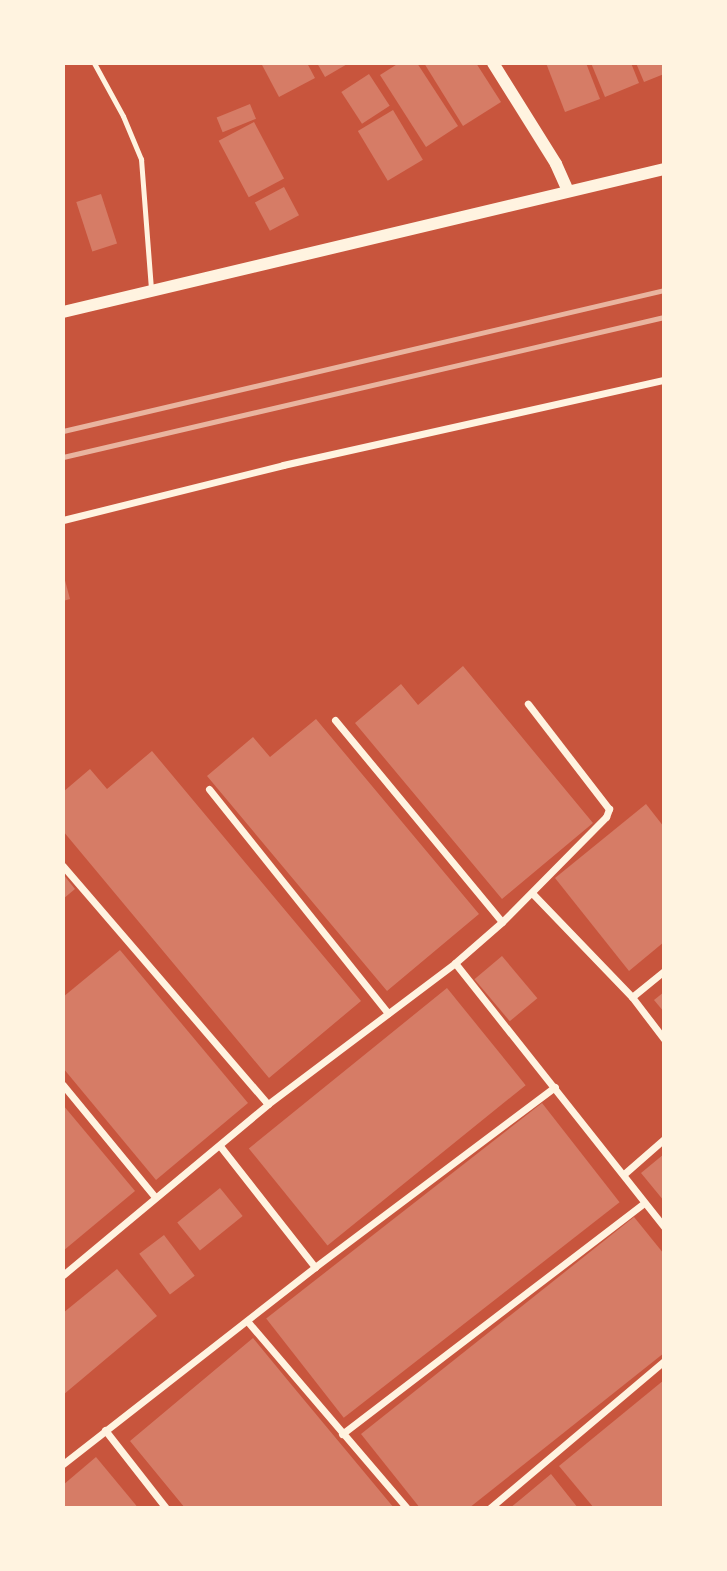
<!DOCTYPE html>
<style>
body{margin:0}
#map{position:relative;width:727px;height:1571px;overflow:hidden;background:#c8553d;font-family:Jost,sans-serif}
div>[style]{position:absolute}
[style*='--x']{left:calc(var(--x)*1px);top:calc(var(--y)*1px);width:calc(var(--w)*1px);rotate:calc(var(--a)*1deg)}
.building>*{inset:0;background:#d67c66;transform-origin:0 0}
.service>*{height:5px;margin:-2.5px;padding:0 2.5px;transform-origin:2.5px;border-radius:2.5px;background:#fff3e0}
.minor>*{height:7px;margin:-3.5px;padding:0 3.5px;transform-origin:3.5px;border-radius:3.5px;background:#fff3e0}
.tertiary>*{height:12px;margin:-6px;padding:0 6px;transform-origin:6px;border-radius:6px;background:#fff3e0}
.rail>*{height:5px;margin:-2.5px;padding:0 2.5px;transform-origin:2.5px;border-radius:2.5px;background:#e9b49f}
span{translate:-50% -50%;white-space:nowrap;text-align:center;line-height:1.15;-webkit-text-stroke:5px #fff3e0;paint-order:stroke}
.frame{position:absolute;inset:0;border:65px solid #fff3e0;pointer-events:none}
</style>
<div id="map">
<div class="building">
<div style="clip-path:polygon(261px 63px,307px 63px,315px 78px,279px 97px)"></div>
<div style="clip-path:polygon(317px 63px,349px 63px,325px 77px)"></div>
<div style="clip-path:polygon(399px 63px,417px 63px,458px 126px,426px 147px,380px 75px)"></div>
<div style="clip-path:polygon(424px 63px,476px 63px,501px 102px,463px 126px)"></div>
<div style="clip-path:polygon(546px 63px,586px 63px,600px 99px,565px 112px)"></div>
<div style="clip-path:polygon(591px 63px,631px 63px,639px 83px,605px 97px)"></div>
<div style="clip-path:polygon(636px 63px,664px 63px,664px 74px,644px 82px)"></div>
<div style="left:369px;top:74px;width:38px;height:33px;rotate:57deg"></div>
<div style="left:250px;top:104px;width:16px;height:36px;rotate:68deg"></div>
<div style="left:393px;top:110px;width:58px;height:41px;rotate:59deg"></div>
<div style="left:254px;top:122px;width:64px;height:40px;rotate:62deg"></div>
<div style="left:284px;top:187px;width:32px;height:33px;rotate:62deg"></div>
<div style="left:101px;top:194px;width:52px;height:26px;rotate:72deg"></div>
<div style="clip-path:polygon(63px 573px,70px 599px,63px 601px)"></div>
<div style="clip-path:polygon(463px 666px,593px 823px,502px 899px,355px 723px,401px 684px,418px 705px)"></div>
<div style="clip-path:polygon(316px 719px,479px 914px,387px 991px,207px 776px,253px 737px,270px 757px)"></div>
<div style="clip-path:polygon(152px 751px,361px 1001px,269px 1078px,63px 831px,63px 792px,90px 769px,107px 789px)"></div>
<div style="clip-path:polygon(646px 804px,664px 827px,664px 942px,629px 971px,555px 878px)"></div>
<div style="clip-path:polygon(63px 874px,75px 889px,63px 899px)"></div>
<div style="clip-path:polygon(120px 950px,248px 1103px,156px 1180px,63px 1068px,63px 997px)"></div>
<div style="left:502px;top:956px;width:55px;height:36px;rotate:50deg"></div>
<div style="left:447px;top:988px;width:125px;height:255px;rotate:51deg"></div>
<div style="clip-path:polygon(664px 992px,664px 1012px,654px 1000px)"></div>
<div style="left:542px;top:1103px;width:126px;height:350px;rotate:52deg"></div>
<div style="clip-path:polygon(63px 1105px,135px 1191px,63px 1251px)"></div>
<div style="clip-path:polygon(664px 1154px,664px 1201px,641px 1173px)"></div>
<div style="left:220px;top:1188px;width:36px;height:55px;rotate:51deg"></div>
<div style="clip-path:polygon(634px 1217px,664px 1254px,664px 1353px,469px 1508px,420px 1508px,361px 1434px)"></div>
<div style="left:164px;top:1235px;width:51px;height:31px;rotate:53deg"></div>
<div style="clip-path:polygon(117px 1269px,157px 1316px,63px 1395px,63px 1313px)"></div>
<div style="clip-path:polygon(253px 1338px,290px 1383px,394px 1508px,185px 1508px,130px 1441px)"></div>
<div style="clip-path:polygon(664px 1380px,664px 1508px,594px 1508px,559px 1466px)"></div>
<div style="clip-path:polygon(96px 1457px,135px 1504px,138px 1508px,63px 1508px,63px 1485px)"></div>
<div style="clip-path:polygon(551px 1474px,578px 1508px,510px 1508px,521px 1499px)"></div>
</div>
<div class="service">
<div style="--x:94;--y:63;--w:60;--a:61.3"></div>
<div style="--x:123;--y:116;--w:47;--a:67.3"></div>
<div style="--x:141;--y:159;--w:130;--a:85.6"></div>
</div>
<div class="minor">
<div style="--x:63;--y:520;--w:227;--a:-14"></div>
<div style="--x:283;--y:465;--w:390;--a:-12.6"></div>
<div style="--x:335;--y:720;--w:262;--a:50.4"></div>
<div style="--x:209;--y:789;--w:287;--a:51.4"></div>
<div style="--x:63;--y:866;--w:314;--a:49.3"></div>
<div style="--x:532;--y:893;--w:144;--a:46.1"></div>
<div style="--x:632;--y:997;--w:53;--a:52.7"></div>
<div style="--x:455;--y:963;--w:337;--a:51.6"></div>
<div style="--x:632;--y:997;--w:41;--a:-39.1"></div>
<div style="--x:63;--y:1085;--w:145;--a:50.6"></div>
<div style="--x:220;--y:1146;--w:154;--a:51.9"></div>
<div style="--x:624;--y:1174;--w:53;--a:-41.2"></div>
<div style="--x:63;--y:1275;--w:267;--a:-39.8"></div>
<div style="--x:268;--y:1104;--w:234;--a:-37"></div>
<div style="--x:455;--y:963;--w:62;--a:-41.1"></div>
<div style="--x:502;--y:922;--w:148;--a:-45.3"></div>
<div style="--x:606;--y:817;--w:9;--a:-69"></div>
<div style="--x:609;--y:809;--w:133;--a:-127.6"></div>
<div style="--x:248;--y:1322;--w:245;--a:49.5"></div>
<div style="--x:105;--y:1430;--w:99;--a:52"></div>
<div style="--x:342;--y:1434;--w:379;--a:-37.4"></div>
<div style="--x:63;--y:1464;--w:320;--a:-38"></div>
<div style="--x:315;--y:1267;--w:300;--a:-36.9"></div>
<div style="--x:490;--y:1508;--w:228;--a:-40.2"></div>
</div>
<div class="tertiary">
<div style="--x:493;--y:63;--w:119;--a:58"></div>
<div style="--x:556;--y:164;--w:27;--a:66"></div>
<div style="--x:63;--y:312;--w:618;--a:-13.38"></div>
</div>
<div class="rail">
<div style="--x:63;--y:431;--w:617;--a:-13.2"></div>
<div style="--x:63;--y:457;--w:617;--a:-13.11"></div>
</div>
<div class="frame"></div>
</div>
